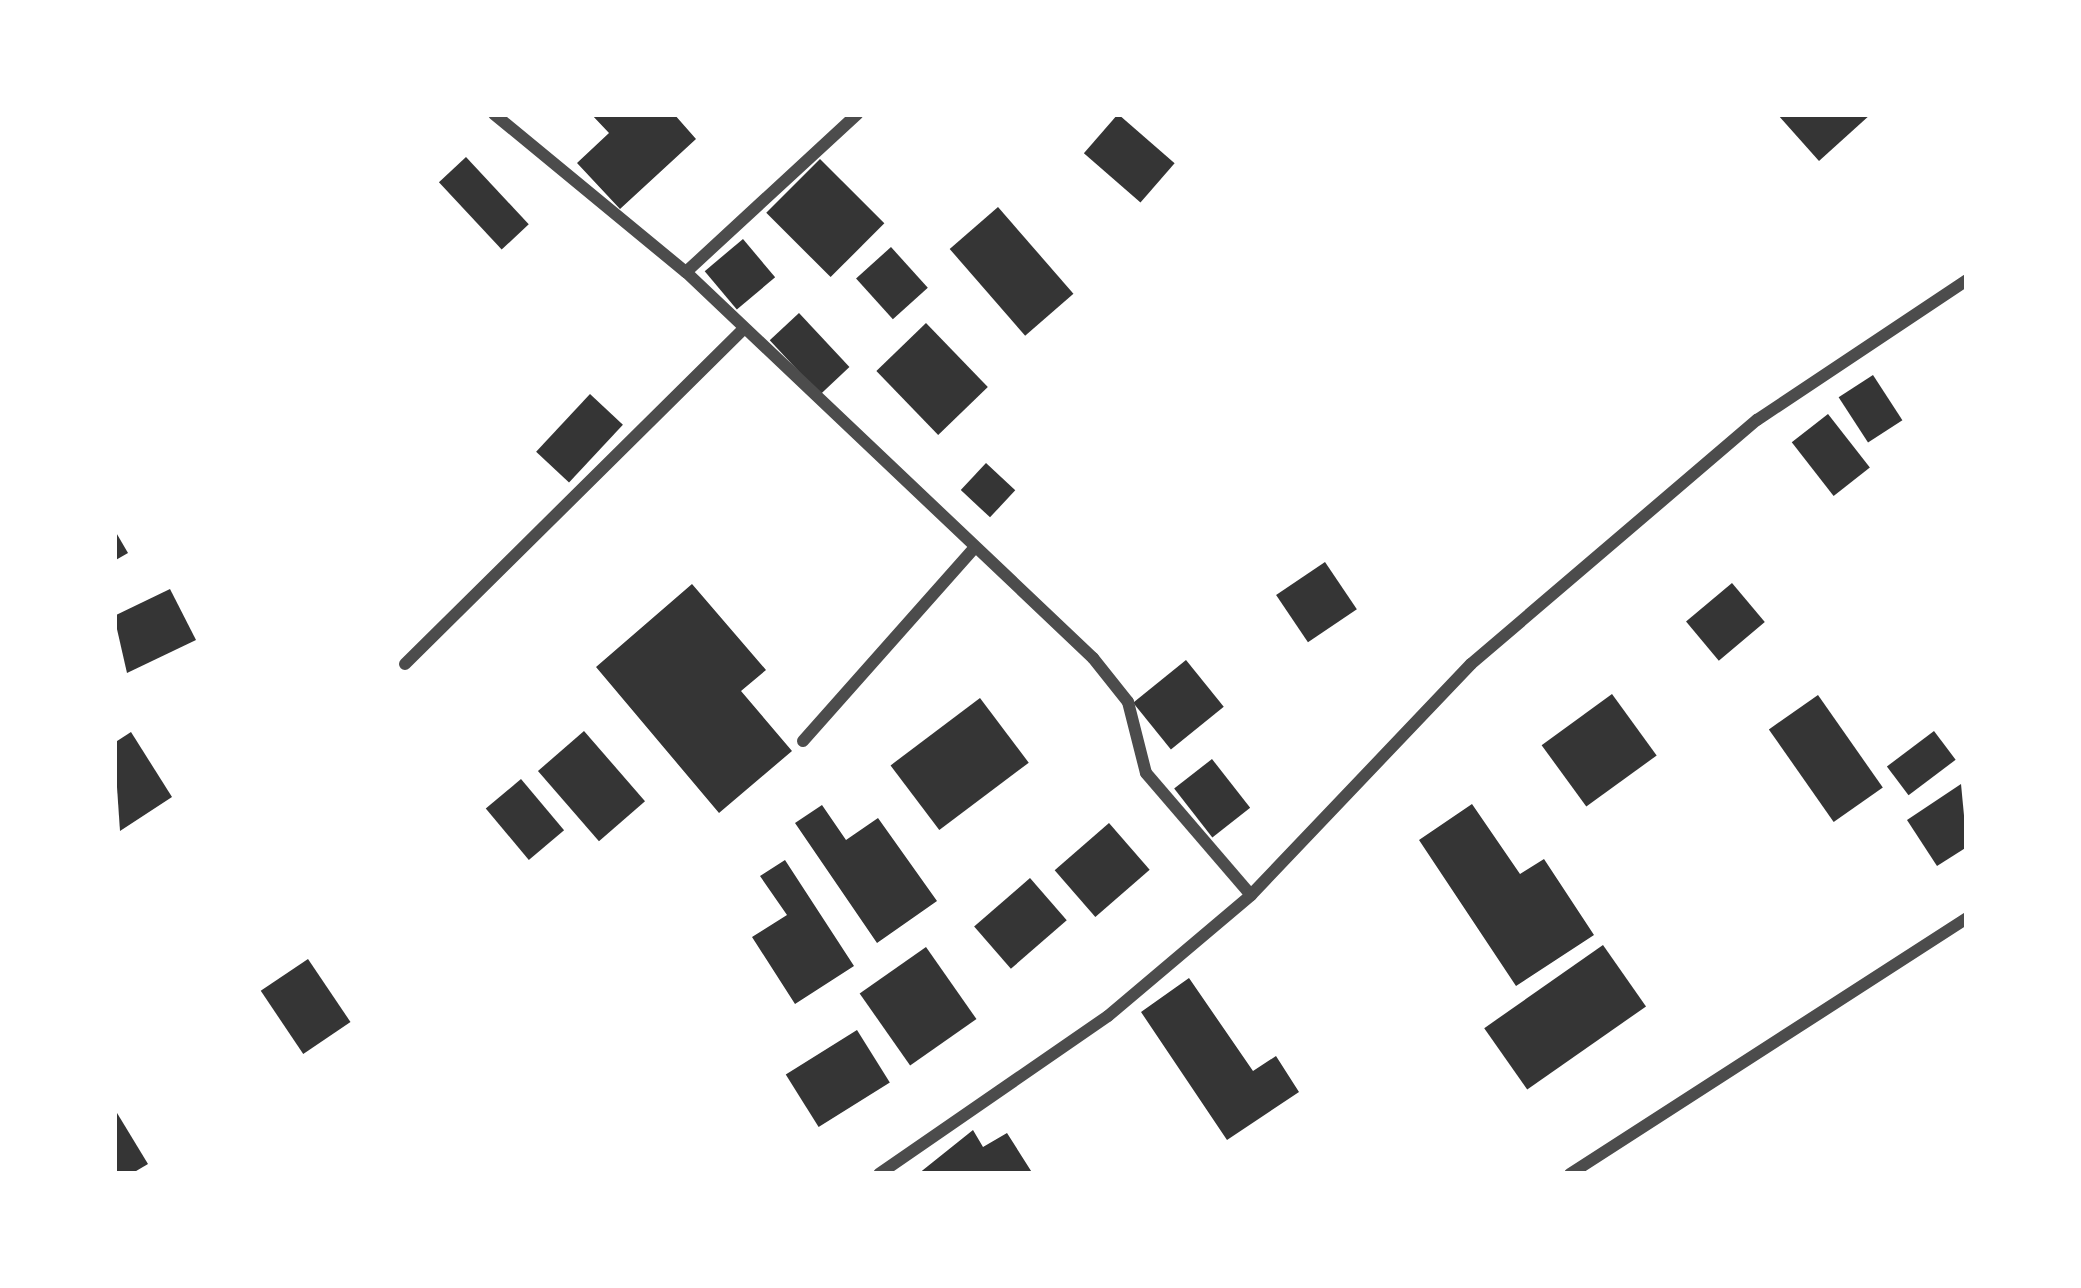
<!DOCTYPE html>
<style>
body{margin:0}
#map{position:relative;width:2081px;height:1288px;overflow:hidden;background:#fff;font-family:Figtree,sans-serif}
div>[style]{position:absolute}
[style*='--x']{left:calc(var(--x)*1px);top:calc(var(--y)*1px);width:calc(var(--w)*1px);rotate:calc(var(--a)*1deg)}
.building>*{inset:0;background:#353535;transform-origin:0 0}
.minor>*{height:12px;margin:-6px;padding:0 6px;transform-origin:6px;border-radius:6px;background:#4c4c4c}
span{translate:-50% -50%;white-space:nowrap;text-align:center;line-height:1.15;-webkit-text-stroke:12px #fff;paint-order:stroke}
.frame{position:absolute;inset:0;border:117px solid #fff;pointer-events:none}
</style>
<div id="map">
<div class="building">
<div style="clip-path:polygon(591px 114px,674px 114px,696px 139px,620px 209px,577px 163px,609px 133px)"></div>
<div style="left:1118px;top:114px;width:75px;height:52px;rotate:41deg"></div>
<div style="clip-path:polygon(1777px 114px,1871px 114px,1819px 161px)"></div>
<div style="left:466px;top:157px;width:92px;height:37px;rotate:47deg"></div>
<div style="left:820px;top:159px;width:91px;height:76px;rotate:45deg"></div>
<div style="left:998px;top:207px;width:115px;height:64px;rotate:49deg"></div>
<div style="left:743px;top:239px;width:50px;height:50px;rotate:50deg"></div>
<div style="left:891px;top:247px;width:55px;height:47px;rotate:48deg"></div>
<div style="left:799px;top:313px;width:74px;height:40px;rotate:47deg"></div>
<div style="left:926px;top:323px;width:89px;height:69px;rotate:46deg"></div>
<div style="left:1873px;top:375px;width:54px;height:41px;rotate:57deg"></div>
<div style="left:590px;top:394px;width:45px;height:79px;rotate:43deg"></div>
<div style="left:1828px;top:414px;width:68px;height:46px;rotate:52deg"></div>
<div style="left:986px;top:463px;width:40px;height:37px;rotate:43deg"></div>
<div style="clip-path:polygon(114px 529px,128px 553px,114px 561px)"></div>
<div style="left:1325px;top:562px;width:57px;height:59px;rotate:56deg"></div>
<div style="left:1732px;top:583px;width:51px;height:60px;rotate:50deg"></div>
<div style="clip-path:polygon(692px 584px,766px 670px,741px 691px,792px 751px,719px 813px,596px 667px)"></div>
<div style="clip-path:polygon(170px 589px,196px 640px,127px 673px,114px 616px)"></div>
<div style="left:1186px;top:660px;width:60px;height:68px;rotate:51deg"></div>
<div style="left:1612px;top:694px;width:76px;height:87px;rotate:54deg"></div>
<div style="left:1818px;top:695px;width:113px;height:60px;rotate:55deg"></div>
<div style="left:980px;top:698px;width:81px;height:112px;rotate:53deg"></div>
<div style="left:584px;top:731px;width:93px;height:61px;rotate:49deg"></div>
<div style="left:1934px;top:731px;width:36px;height:59px;rotate:53deg"></div>
<div style="clip-path:polygon(131px 732px,172px 797px,120px 831px,114px 743px)"></div>
<div style="left:1212px;top:759px;width:62px;height:48px;rotate:52deg"></div>
<div style="left:521px;top:779px;width:67px;height:46px;rotate:50deg"></div>
<div style="clip-path:polygon(1961px 784px,1967px 847px,1937px 866px,1907px 820px)"></div>
<div style="clip-path:polygon(1472px 804px,1520px 874px,1544px 859px,1594px 935px,1516px 986px,1419px 840px)"></div>
<div style="clip-path:polygon(822px 805px,846px 840px,878px 818px,937px 901px,877px 943px,795px 823px)"></div>
<div style="left:1109px;top:823px;width:62px;height:72px;rotate:49deg"></div>
<div style="clip-path:polygon(785px 860px,854px 966px,795px 1004px,752px 937px,787px 915px,760px 876px)"></div>
<div style="left:1030px;top:878px;width:56px;height:74px;rotate:49deg"></div>
<div style="left:1603px;top:945px;width:75px;height:145px;rotate:55deg"></div>
<div style="left:926px;top:947px;width:88px;height:81px;rotate:55deg"></div>
<div style="left:308px;top:959px;width:76px;height:57px;rotate:56deg"></div>
<div style="clip-path:polygon(1189px 978px,1253px 1071px,1276px 1056px,1299px 1092px,1227px 1140px,1141px 1012px)"></div>
<div style="left:857px;top:1030px;width:62px;height:84px;rotate:58deg"></div>
<div style="clip-path:polygon(114px 1108px,148px 1164px,131px 1174px,114px 1174px)"></div>
<div style="clip-path:polygon(973px 1130px,983px 1147px,1007px 1133px,1033px 1174px,918px 1174px)"></div>
</div>
<div class="minor">
<div style="--x:494;--y:114;--w:249;--a:39.5"></div>
<div style="--x:686;--y:272;--w:561;--a:43.48"></div>
<div style="--x:1093;--y:658;--w:56;--a:51.5"></div>
<div style="--x:1128;--y:702;--w:73;--a:75.8"></div>
<div style="--x:1146;--y:773;--w:161;--a:49.3"></div>
<div style="--x:686;--y:272;--w:233;--a:-42.7"></div>
<div style="--x:405;--y:664;--w:473;--a:-44.7"></div>
<div style="--x:803;--y:741;--w:259;--a:-48.4"></div>
<div style="--x:879;--y:1174;--w:278;--a:-34.6"></div>
<div style="--x:1108;--y:1016;--w:187;--a:-40.2"></div>
<div style="--x:1251;--y:895;--w:319;--a:-46.4"></div>
<div style="--x:1471;--y:664;--w:376;--a:-40.5"></div>
<div style="--x:1757;--y:420;--w:252;--a:-33.7"></div>
<div style="--x:1570;--y:1174;--w:472;--a:-32.8"></div>
</div>
<div class="frame"></div>
</div>
